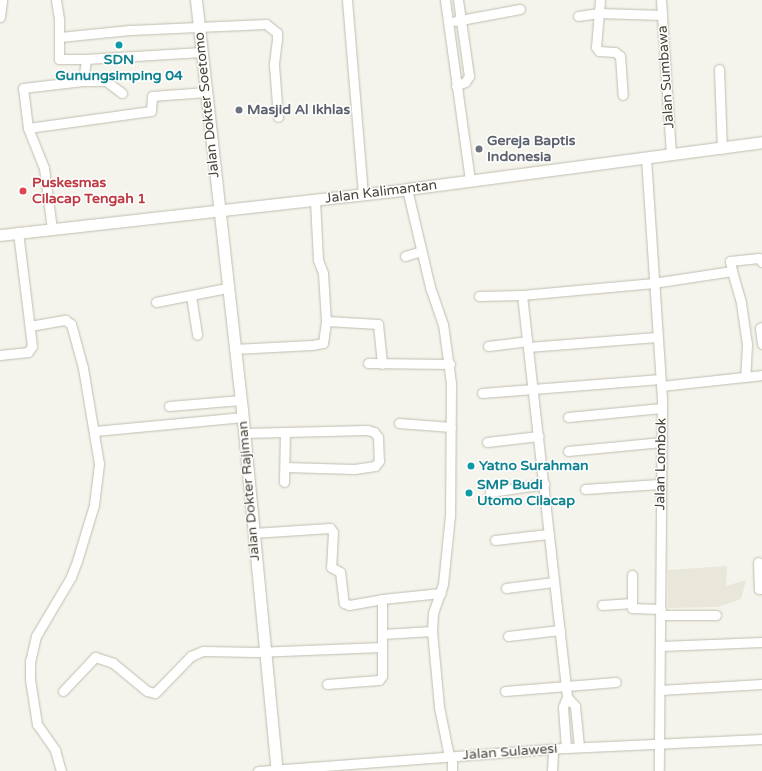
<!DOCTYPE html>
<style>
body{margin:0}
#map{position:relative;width:762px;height:771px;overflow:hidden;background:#f5f4ec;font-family:"Varela Round",sans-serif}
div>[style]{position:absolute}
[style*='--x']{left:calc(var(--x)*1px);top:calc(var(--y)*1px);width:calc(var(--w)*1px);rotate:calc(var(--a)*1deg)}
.residential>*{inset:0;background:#e9e7da}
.roads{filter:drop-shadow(0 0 1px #c0bdaf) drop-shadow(0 0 1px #c0bdaf)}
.minor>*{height:9px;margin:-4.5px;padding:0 4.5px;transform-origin:4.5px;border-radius:4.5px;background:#fff}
.tertiary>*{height:11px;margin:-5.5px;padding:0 5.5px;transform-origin:5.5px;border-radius:5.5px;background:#fff}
.dots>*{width:11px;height:11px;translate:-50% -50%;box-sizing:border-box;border:2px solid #fff;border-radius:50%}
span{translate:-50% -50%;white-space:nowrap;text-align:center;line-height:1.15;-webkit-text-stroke:3px #fff;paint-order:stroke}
.culture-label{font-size:14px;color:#0d838f;font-weight:700}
.left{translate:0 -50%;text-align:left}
.street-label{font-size:14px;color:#4a463a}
.worship-label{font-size:14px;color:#5b616d;font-weight:700}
.health-label{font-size:14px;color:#be3a42;font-weight:700}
</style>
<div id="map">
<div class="residential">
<div style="clip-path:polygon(727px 566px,726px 586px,746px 580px,741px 599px,718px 607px,668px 608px,668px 570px)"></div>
</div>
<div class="roads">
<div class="minor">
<div style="--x:56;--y:0;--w:19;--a:81"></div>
<div style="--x:59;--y:19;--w:40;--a:90"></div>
<div style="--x:59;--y:59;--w:27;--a:0"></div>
<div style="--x:347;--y:0;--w:194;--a:85.3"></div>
<div style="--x:445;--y:0;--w:182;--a:82.1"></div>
<div style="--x:600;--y:0;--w:47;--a:94.9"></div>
<div style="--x:596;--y:47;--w:5;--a:53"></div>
<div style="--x:599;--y:51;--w:16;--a:4"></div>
<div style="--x:615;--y:52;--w:6;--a:39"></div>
<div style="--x:620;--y:56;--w:39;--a:86"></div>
<div style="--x:661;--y:0;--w:155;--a:86.3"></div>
<div style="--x:578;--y:16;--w:21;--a:-8"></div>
<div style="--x:599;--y:13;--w:63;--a:1.8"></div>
<div style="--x:0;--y:17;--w:17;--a:-83"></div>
<div style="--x:455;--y:21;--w:66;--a:-10.5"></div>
<div style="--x:60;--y:37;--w:70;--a:-5.7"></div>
<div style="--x:130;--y:30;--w:136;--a:-2.5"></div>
<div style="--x:266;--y:24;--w:14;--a:39"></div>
<div style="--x:277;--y:33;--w:6;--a:90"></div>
<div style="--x:277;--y:39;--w:26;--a:97"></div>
<div style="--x:274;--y:65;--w:52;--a:85.6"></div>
<div style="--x:719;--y:69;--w:80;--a:87.9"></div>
<div style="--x:83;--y:81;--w:23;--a:0"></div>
<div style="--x:106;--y:81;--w:20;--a:37"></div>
<div style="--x:456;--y:86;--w:10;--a:-24"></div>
<div style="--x:465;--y:82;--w:7;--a:-56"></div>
<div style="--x:469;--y:76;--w:77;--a:-98.2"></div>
<div style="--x:28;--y:128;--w:124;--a:-7.9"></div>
<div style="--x:151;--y:111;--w:15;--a:-86"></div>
<div style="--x:152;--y:96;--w:54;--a:-4.2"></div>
<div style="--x:646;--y:158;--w:244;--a:86.2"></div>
<div style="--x:662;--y:401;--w:370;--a:90.5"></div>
<div style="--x:407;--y:189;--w:101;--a:76.8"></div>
<div style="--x:430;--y:287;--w:39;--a:71"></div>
<div style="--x:443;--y:324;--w:60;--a:82.3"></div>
<div style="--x:451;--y:383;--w:132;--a:90.4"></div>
<div style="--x:450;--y:515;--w:69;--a:95.8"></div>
<div style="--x:443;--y:584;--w:31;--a:109"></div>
<div style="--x:433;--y:613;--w:18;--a:93"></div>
<div style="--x:432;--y:631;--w:76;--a:84.7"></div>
<div style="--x:439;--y:707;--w:50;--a:78.5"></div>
<div style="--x:52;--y:229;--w:62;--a:-97.5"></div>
<div style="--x:44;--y:168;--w:43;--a:-111.8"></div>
<div style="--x:28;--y:128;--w:40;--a:-97.1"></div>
<div style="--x:23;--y:88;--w:60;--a:-6.7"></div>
<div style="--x:83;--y:81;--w:22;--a:-82"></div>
<div style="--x:86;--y:59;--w:115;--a:-3.5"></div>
<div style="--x:405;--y:256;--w:17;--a:-17"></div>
<div style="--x:732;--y:271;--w:10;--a:-101"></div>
<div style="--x:730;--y:261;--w:29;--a:-6"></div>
<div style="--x:759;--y:258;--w:5;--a:53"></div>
<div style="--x:522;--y:295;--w:405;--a:83.6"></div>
<div style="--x:191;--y:296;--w:39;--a:81"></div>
<div style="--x:479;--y:296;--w:43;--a:-1.3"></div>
<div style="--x:522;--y:295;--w:132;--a:-5.2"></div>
<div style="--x:653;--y:283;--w:80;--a:-8.6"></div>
<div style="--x:732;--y:271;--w:33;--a:74"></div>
<div style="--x:741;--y:303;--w:41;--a:81.7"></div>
<div style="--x:747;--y:344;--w:33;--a:93"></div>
<div style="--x:156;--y:302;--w:72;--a:-11.2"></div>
<div style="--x:326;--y:321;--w:52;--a:3.3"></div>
<div style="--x:378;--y:324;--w:40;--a:84.3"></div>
<div style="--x:30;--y:326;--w:36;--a:-10"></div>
<div style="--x:65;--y:320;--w:7;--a:34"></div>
<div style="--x:71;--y:324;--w:46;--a:74.7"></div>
<div style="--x:83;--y:368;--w:97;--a:80.5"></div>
<div style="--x:99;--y:464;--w:41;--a:97"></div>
<div style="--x:94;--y:505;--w:59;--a:106.9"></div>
<div style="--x:77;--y:561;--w:17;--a:111"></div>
<div style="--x:71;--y:577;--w:69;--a:120.7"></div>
<div style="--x:36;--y:636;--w:26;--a:103"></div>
<div style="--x:30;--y:661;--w:18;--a:90"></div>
<div style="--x:30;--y:679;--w:46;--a:81.2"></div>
<div style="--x:37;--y:724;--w:32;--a:55"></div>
<div style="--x:55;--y:750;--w:22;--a:74"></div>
<div style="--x:762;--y:327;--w:2;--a:153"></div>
<div style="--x:760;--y:328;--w:16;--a:83"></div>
<div style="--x:488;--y:346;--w:39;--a:-7"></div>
<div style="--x:528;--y:347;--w:129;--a:-4.4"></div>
<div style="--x:234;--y:349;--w:78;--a:-2.9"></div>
<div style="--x:312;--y:345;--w:11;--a:-10"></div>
<div style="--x:323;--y:343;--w:22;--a:-82"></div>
<div style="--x:326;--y:321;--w:48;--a:-93.6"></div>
<div style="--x:323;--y:273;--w:14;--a:-111"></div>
<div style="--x:318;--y:260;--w:60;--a:-92.9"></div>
<div style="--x:0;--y:355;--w:28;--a:-6"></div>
<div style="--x:28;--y:352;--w:7;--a:-56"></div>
<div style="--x:32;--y:346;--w:115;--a:-97"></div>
<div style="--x:368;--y:363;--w:82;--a:0.7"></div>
<div style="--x:661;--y:386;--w:102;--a:-6.2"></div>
<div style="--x:482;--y:393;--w:179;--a:-4.5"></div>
<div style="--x:169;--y:406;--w:72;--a:-4.8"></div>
<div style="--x:568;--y:417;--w:94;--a:-5.5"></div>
<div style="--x:399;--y:423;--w:52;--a:4.4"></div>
<div style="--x:95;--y:431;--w:149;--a:-5.4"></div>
<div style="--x:244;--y:433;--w:123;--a:-1.4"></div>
<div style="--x:367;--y:430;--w:7;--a:16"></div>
<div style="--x:374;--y:432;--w:6;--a:51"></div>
<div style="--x:378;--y:437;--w:24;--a:88"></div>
<div style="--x:379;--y:461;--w:6;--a:129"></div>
<div style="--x:375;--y:466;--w:21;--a:172"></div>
<div style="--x:354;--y:469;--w:69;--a:-178.3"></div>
<div style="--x:487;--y:442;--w:52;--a:-6.6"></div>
<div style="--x:568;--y:451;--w:94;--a:-5.5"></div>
<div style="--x:284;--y:482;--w:50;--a:-88.9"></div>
<div style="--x:585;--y:489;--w:74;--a:-3.9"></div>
<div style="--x:490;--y:492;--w:55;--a:-8.4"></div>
<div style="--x:253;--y:533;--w:77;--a:-3.7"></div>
<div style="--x:330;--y:528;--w:5;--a:53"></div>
<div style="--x:333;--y:532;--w:35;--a:93"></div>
<div style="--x:331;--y:567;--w:10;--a:29"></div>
<div style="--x:340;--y:572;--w:31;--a:83"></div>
<div style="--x:344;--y:603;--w:5;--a:22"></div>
<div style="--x:349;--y:605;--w:34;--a:-10"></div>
<div style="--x:495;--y:540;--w:53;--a:-6.5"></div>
<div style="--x:758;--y:562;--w:27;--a:88"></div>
<div style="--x:759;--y:589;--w:3;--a:0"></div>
<div style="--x:632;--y:575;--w:33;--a:90"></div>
<div style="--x:632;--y:608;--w:29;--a:2"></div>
<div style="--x:506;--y:588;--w:48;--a:-7.1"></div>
<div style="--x:602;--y:605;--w:30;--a:-4"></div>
<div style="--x:661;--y:615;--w:55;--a:0"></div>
<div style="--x:383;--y:634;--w:49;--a:-3.5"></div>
<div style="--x:508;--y:636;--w:52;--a:-6.6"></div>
<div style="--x:661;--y:646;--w:101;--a:-2.3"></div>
<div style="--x:327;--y:684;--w:52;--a:-4.4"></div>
<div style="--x:379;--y:680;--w:5;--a:-53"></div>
<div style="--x:382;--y:676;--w:29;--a:-90"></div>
<div style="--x:660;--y:690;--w:102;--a:-3.4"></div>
<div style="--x:63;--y:691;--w:47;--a:-46.7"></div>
<div style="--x:95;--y:657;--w:19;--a:18"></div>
<div style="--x:113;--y:663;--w:44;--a:39.5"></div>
<div style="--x:147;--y:691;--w:8;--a:14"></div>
<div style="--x:155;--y:693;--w:52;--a:-45.8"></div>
<div style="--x:191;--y:656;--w:13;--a:-23"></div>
<div style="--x:203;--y:651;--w:53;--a:1.1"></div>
<div style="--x:256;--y:652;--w:126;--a:-2.3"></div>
<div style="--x:382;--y:647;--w:48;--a:-90"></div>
<div style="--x:382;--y:599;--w:59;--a:-5.8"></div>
<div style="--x:505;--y:691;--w:111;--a:-4.6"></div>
<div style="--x:566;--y:748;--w:41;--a:-94.2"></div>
<div style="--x:563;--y:707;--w:11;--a:-68"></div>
<div style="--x:567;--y:697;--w:12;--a:48"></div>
<div style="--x:575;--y:706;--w:41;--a:84.4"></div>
<div style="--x:452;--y:757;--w:14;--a:90"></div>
<div style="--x:258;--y:771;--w:309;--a:-4.3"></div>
<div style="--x:566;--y:748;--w:196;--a:-2.6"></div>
<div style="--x:552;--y:771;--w:21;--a:-87"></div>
</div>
<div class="tertiary">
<div style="--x:196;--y:0;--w:413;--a:83.6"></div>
<div style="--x:242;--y:410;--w:363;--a:84.5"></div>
<div style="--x:0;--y:235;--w:410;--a:-6.4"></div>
<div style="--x:407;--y:189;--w:358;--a:-7.5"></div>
</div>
</div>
<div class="dots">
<div style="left:119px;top:45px;background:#0f9aa8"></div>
<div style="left:239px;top:110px;background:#6b7280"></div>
<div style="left:479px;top:149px;background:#6b7280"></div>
<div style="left:23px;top:191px;background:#e0444e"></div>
<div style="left:471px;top:466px;background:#0f9aa8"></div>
<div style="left:469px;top:493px;background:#0f9aa8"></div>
</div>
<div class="culture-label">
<span style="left:119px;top:68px">SDN<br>Gunungsimping 04</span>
<span class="left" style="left:479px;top:466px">Yatno Surahman</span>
<span class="left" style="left:477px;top:493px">SMP Budi<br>Utomo Cilacap</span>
</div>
<div class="street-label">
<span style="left:666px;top:77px;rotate:-94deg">Jalan Sumbawa</span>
<span style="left:207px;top:105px;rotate:-96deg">Jalan Dokter Soetomo</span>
<span style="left:381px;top:192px;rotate:-7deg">Jalan Kalimantan</span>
<span style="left:661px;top:464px;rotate:-89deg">Jalan Lombok</span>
<span style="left:249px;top:491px;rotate:-95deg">Jalan Dokter Rajiman</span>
<span style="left:510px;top:752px;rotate:-4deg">Jalan Sulawesi</span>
</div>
<div class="worship-label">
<span class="left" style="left:247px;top:110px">Masjid Al Ikhlas</span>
<span class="left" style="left:487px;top:149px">Gereja Baptis<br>Indonesia</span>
</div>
<div class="health-label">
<span class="left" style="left:32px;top:191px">Puskesmas<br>Cilacap Tengah 1</span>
</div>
</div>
